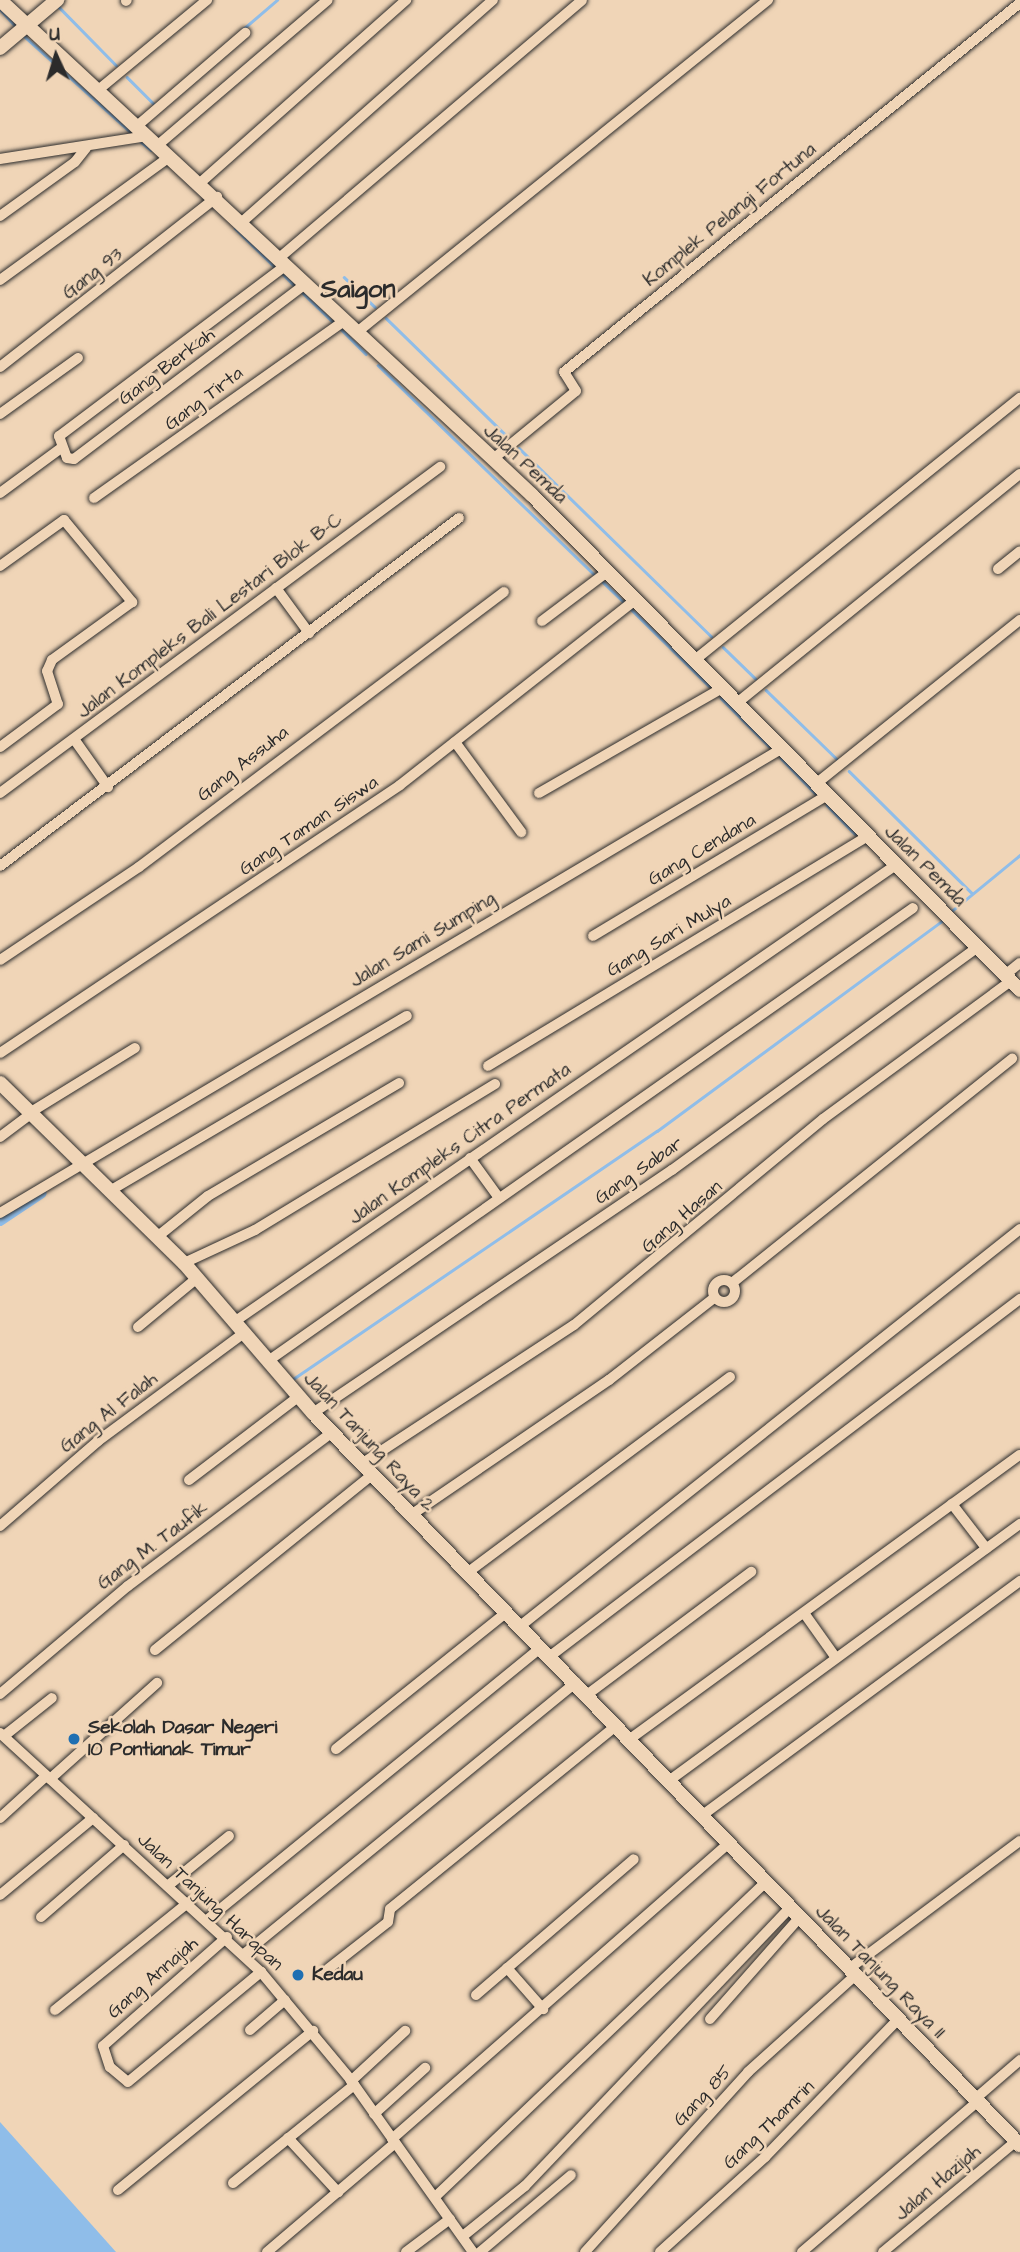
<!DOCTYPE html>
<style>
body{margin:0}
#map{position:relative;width:1020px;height:2252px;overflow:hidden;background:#f0d5b7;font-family:"Architects Daughter",sans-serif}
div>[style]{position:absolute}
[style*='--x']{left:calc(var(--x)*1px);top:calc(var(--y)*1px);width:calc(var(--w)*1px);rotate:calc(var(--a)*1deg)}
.water>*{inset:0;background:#8fbde9}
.stream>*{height:2.5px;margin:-1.25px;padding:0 1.25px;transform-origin:1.25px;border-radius:1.25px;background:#8fbde9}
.canal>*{height:10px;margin:-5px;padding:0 5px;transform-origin:5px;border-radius:5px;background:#8fbde9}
.roads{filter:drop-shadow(0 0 2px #2b2b2b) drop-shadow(0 0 2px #2b2b2b)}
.street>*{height:10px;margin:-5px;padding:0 5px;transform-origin:5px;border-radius:5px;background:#f0d5b7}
.street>.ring{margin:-5px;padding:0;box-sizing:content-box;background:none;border:10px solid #f0d5b7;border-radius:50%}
.secondary>*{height:14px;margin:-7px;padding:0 7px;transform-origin:7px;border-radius:7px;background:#f0d5b7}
.dots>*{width:19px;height:19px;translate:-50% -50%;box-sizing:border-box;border:4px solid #f0d5b7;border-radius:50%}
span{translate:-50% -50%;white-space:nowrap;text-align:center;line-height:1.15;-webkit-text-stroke:5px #f0d5b7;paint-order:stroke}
.street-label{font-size:19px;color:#2b2b2b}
.poi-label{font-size:19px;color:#2b2b2b;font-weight:700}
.left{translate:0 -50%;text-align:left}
.district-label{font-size:26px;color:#2b2b2b;font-weight:700}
.north{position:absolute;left:21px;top:21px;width:70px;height:70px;-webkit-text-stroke:5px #f0d5b7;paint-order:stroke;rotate:356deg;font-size:19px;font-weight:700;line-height:28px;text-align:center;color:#2b2b2b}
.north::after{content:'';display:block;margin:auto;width:24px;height:32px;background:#2b2b2b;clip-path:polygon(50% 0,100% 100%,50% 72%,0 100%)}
</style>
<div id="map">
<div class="water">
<div style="clip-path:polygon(0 2122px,116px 2252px,0 2252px)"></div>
</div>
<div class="stream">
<div style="--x:58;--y:6;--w:83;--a:45.5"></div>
<div style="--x:0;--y:9;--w:25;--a:48"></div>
<div style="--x:242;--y:30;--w:46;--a:-40.6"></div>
<div style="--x:23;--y:35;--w:148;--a:42"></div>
<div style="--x:127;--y:77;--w:41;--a:45"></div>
<div style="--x:140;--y:141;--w:14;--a:39"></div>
<div style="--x:235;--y:228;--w:57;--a:44.3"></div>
<div style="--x:281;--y:272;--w:21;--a:45"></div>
<div style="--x:344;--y:277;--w:43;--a:44.1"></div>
<div style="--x:301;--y:291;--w:46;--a:44.1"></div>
<div style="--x:386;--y:318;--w:169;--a:44.3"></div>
<div style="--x:339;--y:327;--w:38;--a:45"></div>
<div style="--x:378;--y:365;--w:305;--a:44.1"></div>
<div style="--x:519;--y:448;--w:269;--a:44.4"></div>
<div style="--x:602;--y:581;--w:32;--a:44"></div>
<div style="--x:630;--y:608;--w:111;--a:44.6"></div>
<div style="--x:723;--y:647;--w:45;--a:44.1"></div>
<div style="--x:766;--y:690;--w:100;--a:44.2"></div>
<div style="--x:721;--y:698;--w:68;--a:45"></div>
<div style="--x:781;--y:758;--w:49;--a:45.8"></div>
<div style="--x:849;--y:771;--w:173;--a:44.8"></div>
<div style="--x:827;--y:805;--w:40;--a:46"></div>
<div style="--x:953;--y:910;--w:87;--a:-39.4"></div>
<div style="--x:293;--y:1379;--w:440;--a:-34.3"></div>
<div style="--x:657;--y:1131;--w:354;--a:-36.4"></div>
</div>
<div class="canal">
<div style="--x:0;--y:1221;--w:50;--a:-33.7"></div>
</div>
<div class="roads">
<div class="street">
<div style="--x:126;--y:1;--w:1;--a:-45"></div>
<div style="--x:97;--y:91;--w:143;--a:-39.6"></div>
<div style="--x:137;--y:126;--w:143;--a:-40.7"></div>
<div style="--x:158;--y:145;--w:223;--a:-40.5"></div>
<div style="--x:0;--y:159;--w:149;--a:-8.9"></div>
<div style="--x:200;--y:183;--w:276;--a:-41.6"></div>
<div style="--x:0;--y:216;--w:92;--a:-35.8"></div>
<div style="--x:75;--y:162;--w:18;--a:-52"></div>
<div style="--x:242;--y:222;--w:335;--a:-41.5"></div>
<div style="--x:278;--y:259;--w:399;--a:-40.4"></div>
<div style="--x:285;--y:266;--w:283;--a:143"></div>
<div style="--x:59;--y:436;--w:23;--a:70"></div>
<div style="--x:67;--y:458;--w:7;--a:8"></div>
<div style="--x:74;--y:459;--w:287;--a:-37.1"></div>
<div style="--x:0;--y:280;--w:209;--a:-36"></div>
<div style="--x:356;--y:333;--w:530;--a:-38.95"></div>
<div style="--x:0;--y:367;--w:276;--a:-38.1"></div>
<div style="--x:0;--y:414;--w:96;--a:-35.7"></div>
<div style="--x:493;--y:459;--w:107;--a:-39.3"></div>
<div style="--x:576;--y:391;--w:22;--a:-122"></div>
<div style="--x:564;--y:372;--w:587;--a:-38.98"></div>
<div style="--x:0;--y:493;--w:76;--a:-36.4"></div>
<div style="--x:94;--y:498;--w:305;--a:-35.3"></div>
<div style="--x:0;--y:566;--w:79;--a:-35.7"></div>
<div style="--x:64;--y:520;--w:107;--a:50.3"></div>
<div style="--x:132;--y:602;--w:99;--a:144.1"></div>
<div style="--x:52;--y:660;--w:12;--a:114"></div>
<div style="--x:47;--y:671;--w:35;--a:72"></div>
<div style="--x:58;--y:704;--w:72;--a:143.4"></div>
<div style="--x:998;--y:569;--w:28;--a:-39"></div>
<div style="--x:276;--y:588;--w:56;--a:53.7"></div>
<div style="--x:542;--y:621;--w:81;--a:-37"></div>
<div style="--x:696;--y:659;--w:416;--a:-38.9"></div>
<div style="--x:737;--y:703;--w:364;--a:-39"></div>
<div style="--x:74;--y:739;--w:59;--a:54.7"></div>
<div style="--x:455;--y:742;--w:112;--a:53.7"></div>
<div style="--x:817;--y:783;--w:260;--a:-38.8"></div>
<div style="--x:0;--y:793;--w:548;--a:-36.54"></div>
<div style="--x:539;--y:793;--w:211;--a:-29.8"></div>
<div style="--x:0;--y:866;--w:576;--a:-37.17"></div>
<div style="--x:593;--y:936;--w:274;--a:-31"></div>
<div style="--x:0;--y:960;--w:167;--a:-33.8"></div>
<div style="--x:139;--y:867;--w:457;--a:-37"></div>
<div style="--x:1005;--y:975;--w:19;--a:-39"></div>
<div style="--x:0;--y:1053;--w:481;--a:-33.8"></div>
<div style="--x:400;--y:785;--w:299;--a:-38.2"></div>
<div style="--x:488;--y:1066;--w:444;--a:-31.2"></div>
<div style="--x:31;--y:1112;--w:122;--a:-31.6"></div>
<div style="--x:0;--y:1137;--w:40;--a:-37"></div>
<div style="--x:470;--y:1158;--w:49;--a:54.1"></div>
<div style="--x:113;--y:1189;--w:341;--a:-30.5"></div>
<div style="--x:0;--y:1213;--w:908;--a:-30.71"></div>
<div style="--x:157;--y:1237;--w:65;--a:-38.8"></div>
<div style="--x:208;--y:1196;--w:222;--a:-30.6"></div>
<div style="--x:184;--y:1263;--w:78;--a:-24.9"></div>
<div style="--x:255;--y:1230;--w:281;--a:-31.3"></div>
<div class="ring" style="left:713px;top:1280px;width:12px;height:12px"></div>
<div style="--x:732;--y:1283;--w:359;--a:-38.7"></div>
<div style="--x:234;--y:1322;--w:804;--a:-34.62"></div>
<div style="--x:138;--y:1327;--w:77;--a:-39.7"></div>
<div style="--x:268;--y:1361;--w:788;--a:-35.08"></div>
<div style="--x:313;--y:1413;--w:434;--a:-34.1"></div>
<div style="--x:672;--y:1170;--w:379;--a:-36.1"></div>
<div style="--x:363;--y:1463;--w:252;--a:-33.2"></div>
<div style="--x:574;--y:1325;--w:323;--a:-39.6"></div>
<div style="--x:823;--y:1119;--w:233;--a:-36.3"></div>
<div style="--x:189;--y:1480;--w:137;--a:-37.3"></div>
<div style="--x:952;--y:1504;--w:56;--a:52.3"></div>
<div style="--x:411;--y:1515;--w:240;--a:-34.3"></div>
<div style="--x:609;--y:1380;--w:133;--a:-38"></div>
<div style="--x:0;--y:1526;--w:130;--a:-40.9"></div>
<div style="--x:98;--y:1441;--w:182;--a:-36.5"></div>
<div style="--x:467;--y:1573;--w:328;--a:-36.7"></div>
<div style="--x:804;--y:1613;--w:55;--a:54.6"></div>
<div style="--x:519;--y:1627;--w:640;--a:-38.46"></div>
<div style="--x:155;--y:1650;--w:280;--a:-38.9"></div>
<div style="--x:549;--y:1657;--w:592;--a:-37.24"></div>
<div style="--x:0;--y:1694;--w:167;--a:-40.2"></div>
<div style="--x:128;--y:1586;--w:256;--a:-37"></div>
<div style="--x:588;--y:1694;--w:204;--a:-36.8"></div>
<div style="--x:0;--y:1733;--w:354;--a:42.5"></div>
<div style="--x:261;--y:1972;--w:139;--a:50.2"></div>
<div style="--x:350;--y:2079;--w:212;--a:54.6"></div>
<div style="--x:4;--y:1736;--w:61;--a:-38.4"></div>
<div style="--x:630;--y:1739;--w:482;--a:-36.1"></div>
<div style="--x:336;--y:1749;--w:218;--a:-38.7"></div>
<div style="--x:50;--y:1779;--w:144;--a:-41.9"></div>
<div style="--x:670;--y:1780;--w:434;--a:-36.2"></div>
<div style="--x:704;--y:1814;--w:393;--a:-36.4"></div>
<div style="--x:0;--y:1818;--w:62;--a:-42.4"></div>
<div style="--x:170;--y:1884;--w:76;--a:-39.1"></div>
<div style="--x:0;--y:1895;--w:121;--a:-39.6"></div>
<div style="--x:41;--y:1917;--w:110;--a:-40.9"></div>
<div style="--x:208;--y:1919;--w:429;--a:-39.2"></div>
<div style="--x:227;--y:1937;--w:165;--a:138.7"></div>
<div style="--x:103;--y:2046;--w:22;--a:72"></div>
<div style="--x:110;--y:2067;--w:23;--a:40"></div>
<div style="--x:128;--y:2082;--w:173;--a:-39.6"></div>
<div style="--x:244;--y:1954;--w:429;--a:-39.3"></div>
<div style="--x:507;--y:1968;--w:55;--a:48.7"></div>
<div style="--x:850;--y:1968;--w:212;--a:-36.8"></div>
<div style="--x:328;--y:1969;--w:76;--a:-38.1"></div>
<div style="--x:388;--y:1922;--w:13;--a:-81"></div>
<div style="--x:390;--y:1909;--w:292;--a:-39"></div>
<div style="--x:476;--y:1995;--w:208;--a:-40.7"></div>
<div style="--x:55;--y:2010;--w:172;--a:-38.9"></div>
<div style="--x:710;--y:2019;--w:136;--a:-48.6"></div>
<div style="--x:250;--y:2030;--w:46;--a:-40.6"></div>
<div style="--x:351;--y:2081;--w:74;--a:-42.8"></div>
<div style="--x:975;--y:2099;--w:60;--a:-40.9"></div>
<div style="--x:374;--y:2114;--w:69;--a:-42"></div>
<div style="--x:288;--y:2138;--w:74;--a:47.2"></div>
<div style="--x:392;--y:2139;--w:450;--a:-41.3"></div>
<div style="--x:233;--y:2183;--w:156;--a:-39"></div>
<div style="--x:118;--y:2190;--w:252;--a:-39.2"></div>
<div style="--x:435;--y:2197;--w:457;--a:-43.6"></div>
<div style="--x:463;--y:2236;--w:80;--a:-38.9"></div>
<div style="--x:525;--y:2186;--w:384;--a:-46.4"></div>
<div style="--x:267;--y:2252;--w:168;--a:-40.4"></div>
<div style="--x:406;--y:2252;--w:55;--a:-36.9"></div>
<div style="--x:480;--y:2252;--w:119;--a:-40.2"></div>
<div style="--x:585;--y:2252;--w:243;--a:-47.8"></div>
<div style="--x:748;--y:2072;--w:147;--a:-42"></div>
<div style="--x:660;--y:2252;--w:142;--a:-42.1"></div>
<div style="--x:765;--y:2157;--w:193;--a:-46"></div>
<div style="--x:802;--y:2252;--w:232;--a:-40.6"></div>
<div style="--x:883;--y:2252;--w:173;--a:-39.8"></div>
</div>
<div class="secondary">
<div style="--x:0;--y:0;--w:727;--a:42.94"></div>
<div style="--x:532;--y:495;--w:695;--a:45.41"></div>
<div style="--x:0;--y:48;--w:75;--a:-40.1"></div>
<div style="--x:0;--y:1083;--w:257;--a:44.4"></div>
<div style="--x:184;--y:1263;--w:198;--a:49.3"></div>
<div style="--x:313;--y:1413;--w:1018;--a:46"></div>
</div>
</div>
<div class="dots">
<div style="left:74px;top:1739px;background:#1f6fb2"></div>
<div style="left:298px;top:1975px;background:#1f6fb2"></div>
</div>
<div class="street-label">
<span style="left:730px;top:215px;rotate:-39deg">Komplek Pelangi Fortuna</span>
<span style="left:93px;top:274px;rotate:-38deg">Gang 93</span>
<span style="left:167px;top:367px;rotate:-37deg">Gang Berkah</span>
<span style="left:204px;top:399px;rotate:-37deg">Gang Tirta</span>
<span style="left:525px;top:464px;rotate:43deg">Jalan Pemda</span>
<span style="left:210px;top:616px;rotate:-37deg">Jalan Kompleks Bali Lestari Blok B-C</span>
<span style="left:243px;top:764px;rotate:-38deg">Gang Assuha</span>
<span style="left:309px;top:826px;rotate:-34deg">Gang Taman Siswa</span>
<span style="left:702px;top:850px;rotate:-31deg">Gang Cendana</span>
<span style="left:925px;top:866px;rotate:45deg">Jalan Pemda</span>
<span style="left:669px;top:936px;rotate:-31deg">Gang Sari Mulya</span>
<span style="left:423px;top:940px;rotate:-31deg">Jalan Sami Sumping</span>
<span style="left:460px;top:1144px;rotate:-35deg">Jalan Kompleks Citra Permata</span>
<span style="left:639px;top:1171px;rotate:-35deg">Gang Sabar</span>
<span style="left:682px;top:1217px;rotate:-41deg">Gang Hasan</span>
<span style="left:109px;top:1413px;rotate:-38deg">Gang Al Falah</span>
<span style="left:369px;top:1442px;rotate:47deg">Jalan Tanjung Raya 2</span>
<span style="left:153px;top:1546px;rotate:-37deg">Gang M. Taufik</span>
<span style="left:210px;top:1902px;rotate:43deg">Jalan Tanjung Harapan</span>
<span style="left:880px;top:1972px;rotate:46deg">Jalan Tanjung Raya II</span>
<span style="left:153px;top:1978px;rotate:-41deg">Gang Annajah</span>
<span style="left:703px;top:2096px;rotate:-47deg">Gang 85</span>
<span style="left:769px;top:2125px;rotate:-44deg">Gang Thamrin</span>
<span style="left:938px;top:2183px;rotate:-40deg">Jalan Hazijah</span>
</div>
<div class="poi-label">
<span class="left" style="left:88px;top:1739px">Sekolah Dasar Negeri<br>10 Pontianak Timur</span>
<span class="left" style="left:312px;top:1975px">Kedau</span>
</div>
<div class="district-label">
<span style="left:358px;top:290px">Saigon</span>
</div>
<div class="north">U</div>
</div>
